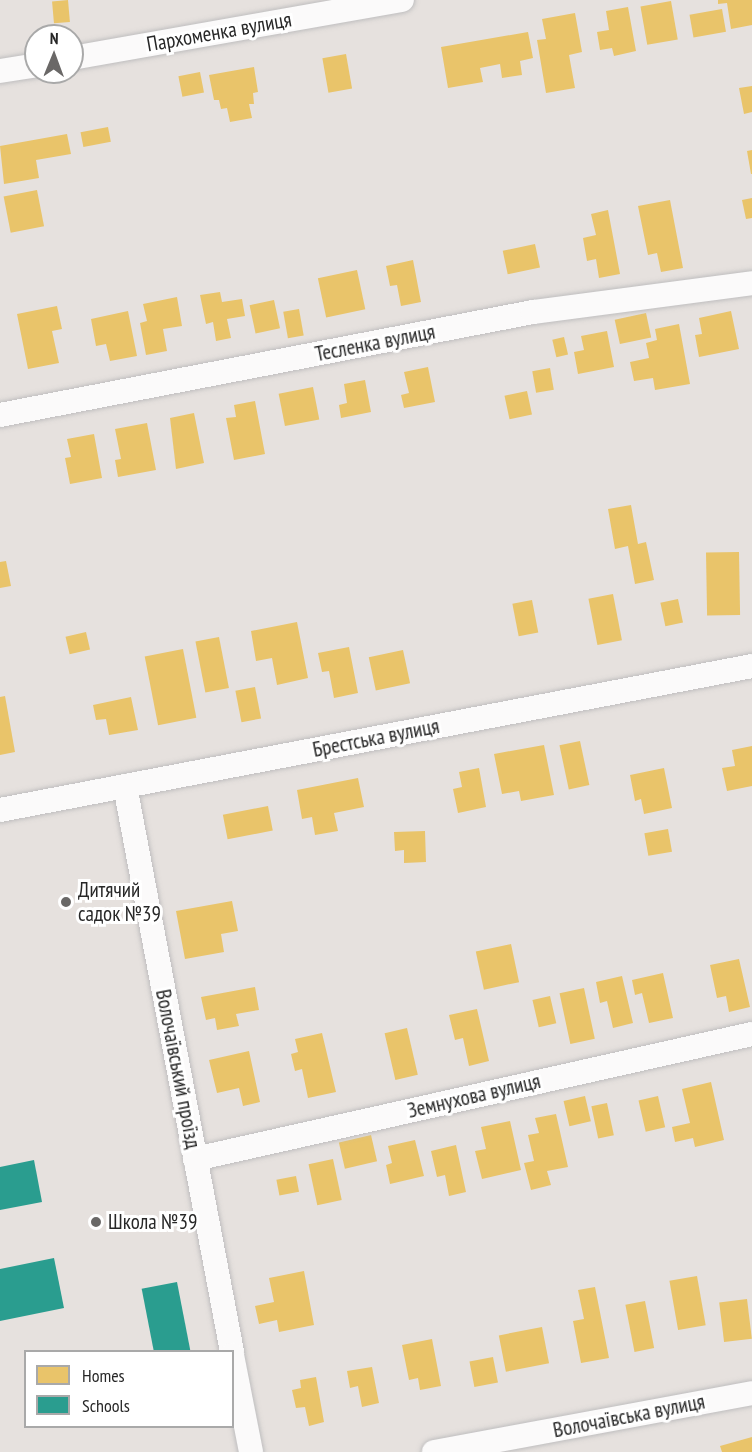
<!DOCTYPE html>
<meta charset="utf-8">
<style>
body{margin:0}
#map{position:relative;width:752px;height:1452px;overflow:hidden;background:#e6e1de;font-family:"PT Sans Narrow",sans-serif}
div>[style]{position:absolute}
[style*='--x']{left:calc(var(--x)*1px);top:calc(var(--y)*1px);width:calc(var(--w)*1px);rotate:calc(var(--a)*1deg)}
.homes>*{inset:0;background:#e9c46a;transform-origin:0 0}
.schools>*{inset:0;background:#2a9d8f;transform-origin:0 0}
.roads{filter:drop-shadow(0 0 2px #bfbebf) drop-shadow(0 0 2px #bfbebf)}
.street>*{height:24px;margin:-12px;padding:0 12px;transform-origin:12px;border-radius:12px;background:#fbfafa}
.dots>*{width:16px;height:16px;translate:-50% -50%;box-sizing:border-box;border:3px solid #fff;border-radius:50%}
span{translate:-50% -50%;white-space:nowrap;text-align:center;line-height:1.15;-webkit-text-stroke:6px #fff;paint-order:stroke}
.street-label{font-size:21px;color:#272727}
.poi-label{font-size:21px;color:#272727}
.left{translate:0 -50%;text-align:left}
.legend{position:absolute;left:24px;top:1350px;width:210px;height:78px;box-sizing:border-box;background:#fff;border:2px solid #a9a9a9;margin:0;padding:8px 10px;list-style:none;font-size:18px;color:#272727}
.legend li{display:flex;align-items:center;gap:12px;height:30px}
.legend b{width:30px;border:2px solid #a9a9a9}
.north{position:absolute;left:24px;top:24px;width:60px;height:60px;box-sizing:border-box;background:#fff;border:2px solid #a9a9a9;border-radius:50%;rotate:1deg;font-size:16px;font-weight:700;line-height:24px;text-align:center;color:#272727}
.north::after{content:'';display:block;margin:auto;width:21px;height:27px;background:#6a6867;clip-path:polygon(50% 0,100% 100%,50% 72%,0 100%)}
</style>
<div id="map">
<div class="homes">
<div style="left:68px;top:0;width:22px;height:16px;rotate:85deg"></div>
<div style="clip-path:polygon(718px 0,752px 0,752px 25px,731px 29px,727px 3px,718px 4px)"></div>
<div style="left:671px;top:1px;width:39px;height:31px;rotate:80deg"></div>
<div style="clip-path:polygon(628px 7px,636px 51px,614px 56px,612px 48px,600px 50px,597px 32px,609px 30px,606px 11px)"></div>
<div style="left:722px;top:9px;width:23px;height:33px;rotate:80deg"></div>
<div style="clip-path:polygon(575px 13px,582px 52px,569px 55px,575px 88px,546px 93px,537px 40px,546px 39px,542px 19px)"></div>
<div style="clip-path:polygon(528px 32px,533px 58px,520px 61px,522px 75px,502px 78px,500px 64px,480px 68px,483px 82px,448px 88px,441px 47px)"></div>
<div style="left:346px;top:54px;width:35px;height:24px;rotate:80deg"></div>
<div style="clip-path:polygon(254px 67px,258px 92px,253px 93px,254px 104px,249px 104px,252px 118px,230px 122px,227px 108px,221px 109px,219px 100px,214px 100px,209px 75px)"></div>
<div style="left:200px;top:72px;width:21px;height:22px;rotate:79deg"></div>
<div style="clip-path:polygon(752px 86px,752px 112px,744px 114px,739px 88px)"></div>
<div style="left:108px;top:127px;width:15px;height:28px;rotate:79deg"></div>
<div style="clip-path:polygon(67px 134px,71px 154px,36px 160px,39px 178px,4px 184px,0 146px)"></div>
<div style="clip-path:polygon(752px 150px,752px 174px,751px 174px,747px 151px)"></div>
<div style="left:37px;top:190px;width:37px;height:34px;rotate:79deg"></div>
<div style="clip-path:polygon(752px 198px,752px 218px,746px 219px,742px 200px)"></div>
<div style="clip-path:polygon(670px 200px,683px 268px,661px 272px,657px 253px,648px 255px,638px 206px)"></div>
<div style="clip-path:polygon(608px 210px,620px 274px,599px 278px,596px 259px,587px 261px,583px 238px,596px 235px,591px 214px)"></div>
<div style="left:535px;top:244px;width:24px;height:33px;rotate:78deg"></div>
<div style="clip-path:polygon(413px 260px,421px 302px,401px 306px,397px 285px,390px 286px,386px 266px)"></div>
<div style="left:357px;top:270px;width:40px;height:40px;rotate:78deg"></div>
<div style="clip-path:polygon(220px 292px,222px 302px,242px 299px,245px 316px,227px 319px,231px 338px,216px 341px,213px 322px,206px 324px,200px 295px)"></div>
<div style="clip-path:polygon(177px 297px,182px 326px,163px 329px,167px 351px,146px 355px,140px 323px,147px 321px,143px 304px)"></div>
<div style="left:274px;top:300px;width:29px;height:25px;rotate:78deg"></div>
<div style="clip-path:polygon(57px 306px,62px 329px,52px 331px,59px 363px,28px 369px,17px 314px)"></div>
<div style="left:299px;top:309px;width:27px;height:16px;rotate:80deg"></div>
<div style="clip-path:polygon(128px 311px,137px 356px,110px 361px,106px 344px,96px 346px,91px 319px)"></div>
<div style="clip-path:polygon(731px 311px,739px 349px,699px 357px,695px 335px,702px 334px,699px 318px)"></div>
<div style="left:646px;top:313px;width:25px;height:32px;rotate:78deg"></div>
<div style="clip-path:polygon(679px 324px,690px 384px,655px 390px,653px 378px,634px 381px,630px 362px,649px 358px,646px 343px,657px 340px,655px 329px)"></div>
<div style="clip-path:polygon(607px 331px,614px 367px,578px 374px,574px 352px,584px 350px,581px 336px)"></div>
<div style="left:564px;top:337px;width:18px;height:12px;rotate:77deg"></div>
<div style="clip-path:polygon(428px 367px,435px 402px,404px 408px,401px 395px,409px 393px,404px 372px)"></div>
<div style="left:550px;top:368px;width:22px;height:18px;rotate:80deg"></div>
<div style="clip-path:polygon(365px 380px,371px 412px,341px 418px,339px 405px,347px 403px,344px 384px)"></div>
<div style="left:313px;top:387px;width:33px;height:35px;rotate:79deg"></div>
<div style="left:527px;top:391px;width:24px;height:23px;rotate:78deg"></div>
<div style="clip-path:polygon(255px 401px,265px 454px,234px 460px,226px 418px,236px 417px,234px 405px)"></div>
<div style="clip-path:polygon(194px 413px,204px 463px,176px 469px,170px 418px)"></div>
<div style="clip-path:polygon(147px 423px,156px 470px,118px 477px,115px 460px,121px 459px,115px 429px)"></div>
<div style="clip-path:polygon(94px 434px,102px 478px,70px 484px,65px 458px,71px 457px,67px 439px)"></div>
<div style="clip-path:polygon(631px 505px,638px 544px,646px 542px,654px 580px,635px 584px,628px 546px,615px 549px,608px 509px)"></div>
<div style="left:739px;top:552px;width:63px;height:33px;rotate:89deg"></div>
<div style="clip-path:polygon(6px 561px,11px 586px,0 588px,0 562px)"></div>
<div style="left:613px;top:594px;width:47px;height:25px;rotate:79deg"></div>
<div style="left:678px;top:599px;width:24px;height:18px;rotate:78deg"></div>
<div style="left:532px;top:600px;width:33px;height:20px;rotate:79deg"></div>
<div style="clip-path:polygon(297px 622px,308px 678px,277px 685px,272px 658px,256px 661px,251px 631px)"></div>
<div style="left:86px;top:632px;width:18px;height:21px;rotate:77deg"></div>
<div style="left:219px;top:637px;width:52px;height:24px;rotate:79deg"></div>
<div style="clip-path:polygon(349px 647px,358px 693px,334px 698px,329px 671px,322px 672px,318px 653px)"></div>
<div style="left:183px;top:649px;width:70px;height:39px;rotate:79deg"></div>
<div style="left:403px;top:650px;width:34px;height:35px;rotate:78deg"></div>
<div style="left:255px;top:687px;width:32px;height:20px;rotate:79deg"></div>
<div style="clip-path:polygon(5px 696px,15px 752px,0 755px,0 697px)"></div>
<div style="clip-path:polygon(131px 697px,138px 730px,109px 735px,106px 719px,96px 720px,93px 705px)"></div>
<div style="left:580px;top:741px;width:45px;height:21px;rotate:78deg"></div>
<div style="clip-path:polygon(544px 745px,554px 795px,521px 801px,519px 791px,502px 794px,494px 754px)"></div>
<div style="clip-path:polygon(752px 746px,752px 786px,727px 791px,722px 768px,735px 766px,732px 750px)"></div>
<div style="clip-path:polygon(479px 768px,486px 807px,458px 813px,453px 789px,462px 787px,459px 772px)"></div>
<div style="clip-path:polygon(664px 768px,672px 808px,644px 814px,641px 799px,635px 801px,630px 775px)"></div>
<div style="clip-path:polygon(358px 778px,364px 807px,334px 813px,338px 831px,315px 835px,312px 817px,302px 819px,297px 790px)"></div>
<div style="left:268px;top:806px;width:25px;height:46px;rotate:79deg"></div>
<div style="left:668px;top:829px;width:23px;height:24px;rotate:80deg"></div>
<div style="clip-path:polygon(425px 831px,426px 862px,404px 863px,404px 850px,395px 851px,394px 832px)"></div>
<div style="clip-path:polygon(232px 901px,238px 931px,221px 934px,224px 952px,185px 959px,176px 911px)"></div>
<div style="left:511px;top:944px;width:39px;height:36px;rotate:78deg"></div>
<div style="clip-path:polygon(739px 959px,750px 1007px,729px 1012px,726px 996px,717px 998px,710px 965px)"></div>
<div style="clip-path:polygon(663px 973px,673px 1018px,649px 1023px,642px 993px,635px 995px,632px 980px)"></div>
<div style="clip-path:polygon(622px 976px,633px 1023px,613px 1028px,607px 1001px,600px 1003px,596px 982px)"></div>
<div style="clip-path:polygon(255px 987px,259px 1010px,236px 1014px,239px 1026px,217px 1030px,215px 1018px,206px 1020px,201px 997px)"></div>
<div style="left:584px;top:988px;width:52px;height:25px;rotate:78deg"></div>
<div style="left:550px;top:996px;width:28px;height:18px;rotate:77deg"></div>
<div style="clip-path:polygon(477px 1009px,489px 1061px,469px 1066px,463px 1038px,455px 1040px,449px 1015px)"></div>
<div style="left:407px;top:1028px;width:48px;height:23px;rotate:77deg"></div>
<div style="clip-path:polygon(322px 1033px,336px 1092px,308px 1098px,302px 1069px,295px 1071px,291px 1054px,298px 1052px,295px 1039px)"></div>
<div style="clip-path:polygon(249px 1051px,260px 1102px,243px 1106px,239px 1088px,217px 1093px,209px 1060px)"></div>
<div style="clip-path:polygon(711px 1082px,724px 1140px,695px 1147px,693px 1138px,675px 1142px,672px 1127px,690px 1123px,682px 1089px)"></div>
<div style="left:585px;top:1096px;width:26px;height:22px;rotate:77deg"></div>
<div style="left:658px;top:1096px;width:32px;height:20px;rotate:77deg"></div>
<div style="left:607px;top:1103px;width:33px;height:16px;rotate:78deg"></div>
<div style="clip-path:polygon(556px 1114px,568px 1167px,547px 1171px,551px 1185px,531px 1190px,524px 1163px,534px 1161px,528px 1135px,539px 1133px,535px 1118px)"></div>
<div style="clip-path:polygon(510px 1121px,521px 1170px,482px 1179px,475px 1151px,486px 1149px,481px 1127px)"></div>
<div style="left:371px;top:1135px;width:27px;height:33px;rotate:77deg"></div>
<div style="clip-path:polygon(415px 1140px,424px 1176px,390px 1184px,386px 1165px,392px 1163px,388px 1146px)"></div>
<div style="clip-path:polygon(456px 1145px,466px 1192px,449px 1196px,445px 1175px,437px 1177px,431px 1151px)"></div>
<div style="left:333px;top:1159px;width:42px;height:25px;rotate:78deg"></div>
<div style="left:296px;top:1176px;width:16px;height:20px;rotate:79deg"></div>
<div style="clip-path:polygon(304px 1271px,314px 1325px,279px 1332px,277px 1320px,259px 1324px,255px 1306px,274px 1302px,269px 1278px)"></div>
<div style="left:697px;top:1276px;width:50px;height:28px;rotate:80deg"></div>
<div style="clip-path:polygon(595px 1287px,609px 1358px,581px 1363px,573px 1321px,584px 1319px,578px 1290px)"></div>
<div style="left:747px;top:1299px;width:40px;height:28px;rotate:83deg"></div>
<div style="left:645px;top:1301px;width:48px;height:20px;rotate:79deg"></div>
<div style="left:542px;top:1327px;width:37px;height:44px;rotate:79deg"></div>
<div style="clip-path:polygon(432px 1339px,441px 1386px,420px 1390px,418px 1378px,409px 1380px,402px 1345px)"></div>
<div style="left:493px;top:1357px;width:26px;height:24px;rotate:79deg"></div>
<div style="clip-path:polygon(372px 1367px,379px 1403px,362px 1407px,358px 1386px,350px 1388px,347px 1371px)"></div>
<div style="clip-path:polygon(316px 1377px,324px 1422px,309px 1426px,305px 1407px,296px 1408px,292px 1390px,301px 1388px,300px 1380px)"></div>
<div style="clip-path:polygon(752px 1437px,752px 1452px,722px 1452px,720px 1446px)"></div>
</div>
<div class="schools">
<div style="clip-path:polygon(34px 1160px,42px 1202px,0 1210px,0 1167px)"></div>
<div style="clip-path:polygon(54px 1258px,64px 1308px,0 1321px,0 1269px)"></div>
<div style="left:177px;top:1282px;width:71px;height:36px;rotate:79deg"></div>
</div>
<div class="roads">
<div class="street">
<div style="--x:72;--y:58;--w:335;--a:-10"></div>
<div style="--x:0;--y:71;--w:36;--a:-9"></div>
<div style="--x:0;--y:415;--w:543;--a:-10.94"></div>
<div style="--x:533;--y:312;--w:221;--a:-7.5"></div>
<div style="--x:125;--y:786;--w:576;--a:79.29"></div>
<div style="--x:0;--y:810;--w:766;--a:-10.84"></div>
<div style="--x:195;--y:1159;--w:571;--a:-12.65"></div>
<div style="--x:232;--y:1355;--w:99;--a:78.9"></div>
<div style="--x:434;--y:1452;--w:323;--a:-10.5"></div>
</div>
</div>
<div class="dots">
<div style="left:66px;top:902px;background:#6a6867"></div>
<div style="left:96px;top:1222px;background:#6a6867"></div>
</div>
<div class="street-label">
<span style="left:219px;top:32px;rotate:-10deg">Пархоменка вулиця</span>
<span style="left:375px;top:343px;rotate:-11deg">Тесленка вулиця</span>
<span style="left:376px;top:738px;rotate:-11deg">Брестська вулиця</span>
<span style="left:178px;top:1069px;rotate:79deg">Волочаївський проїзд</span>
<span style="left:474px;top:1096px;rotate:-13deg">Земнухова вулиця</span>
<span style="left:629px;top:1416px;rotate:-11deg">Волочаївська вулиця</span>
</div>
<div class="poi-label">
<span class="left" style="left:78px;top:902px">Дитячий<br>садок №39</span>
<span class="left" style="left:108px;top:1222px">Школа №39</span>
</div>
<ul class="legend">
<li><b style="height:16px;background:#e9c46a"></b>Homes</li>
<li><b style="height:16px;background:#2a9d8f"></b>Schools</li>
</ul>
<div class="north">N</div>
</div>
